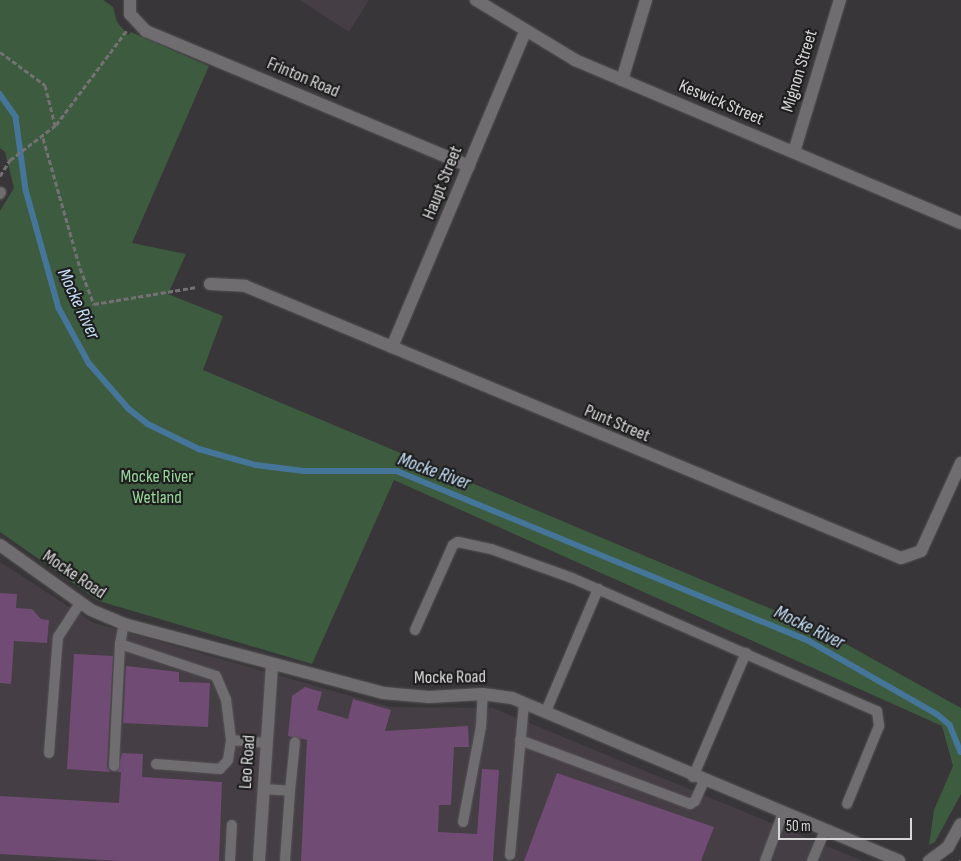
<!DOCTYPE html>
<style>
body{margin:0}
#map{position:relative;width:961px;height:861px;overflow:hidden;background:#383638;font-family:"Sofia Sans Condensed",sans-serif}
div>[style]{position:absolute}
[style*='--x']{left:calc(var(--x)*1px);top:calc(var(--y)*1px);width:calc(var(--w)*1px);rotate:calc(var(--a)*1deg)}
.built>*{inset:0;background:#453e45}
.green>*{inset:0;background:#3d5b3e}
.stream>*{height:5.5px;margin:-2.75px;padding:0 2.75px;transform-origin:2.75px;border-radius:2.75px;background:#46759a}
.building>*{inset:0;background:#704c75}
.path>*{height:3px;margin-top:-1.5px;transform-origin:0;background:repeating-linear-gradient(90deg,#737173 0 5px,transparent 0 7.5px)}
.roads{filter:drop-shadow(0 0 1px #545253) drop-shadow(0 0 1px #545253)}
.lane>*{height:10px;margin:-5px;padding:0 5px;transform-origin:5px;border-radius:5px;background:#6f6d6f}
.street>*{height:12px;margin:-6px;padding:0 6px;transform-origin:6px;border-radius:6px;background:#6f6d6f}
span{translate:-50% -50%;white-space:nowrap;text-align:center;line-height:1.15;-webkit-text-stroke:4.5px #1f1e1f;paint-order:stroke}
.street-label{font-size:18px;color:#d9d8d9}
.park-label{font-size:18px;color:#98d89a}
.water-label{font-size:19px;color:#c7e2f9;font-style:italic}
.scale{position:absolute;left:778px;top:818px;width:134px;height:22px;box-sizing:border-box;border:2px solid #d9d8d9;border-top:0;padding-left:6px;font-size:15px;line-height:18px;white-space:nowrap;color:#d9d8d9;-webkit-text-stroke:4px #1f1e1f;paint-order:stroke}
</style>
<div id="map">
<div class="built">
<div style="clip-path:polygon(300px 0,369px 0,349px 32px)"></div>
<div style="clip-path:polygon(0 562px,94px 623px,390px 707px,493px 708px,863px 861px,0 861px)"></div>
</div>
<div class="green">
<div style="clip-path:polygon(0 0,103px 0,113px 7px,117px 22px,128px 35px,131px 32px,209px 66px,132px 243px,186px 254px,168px 294px,223px 316px,203px 370px,819px 629px,961px 708px,961px 794px,935px 842px,929px 845px,934px 810px,953px 766px,942px 726px,394px 480px,312px 664px,99px 601px,0 532px,0 211px,14px 188px,5px 152px,0 148px)"></div>
</div>
<div class="stream">
<div style="--x:0;--y:94;--w:28;--a:55"></div>
<div style="--x:16;--y:117;--w:74;--a:82.2"></div>
<div style="--x:26;--y:190;--w:123;--a:74.4"></div>
<div style="--x:59;--y:308;--w:63;--a:61.4"></div>
<div style="--x:89;--y:363;--w:61;--a:49"></div>
<div style="--x:129;--y:409;--w:24;--a:38"></div>
<div style="--x:148;--y:424;--w:57;--a:26.1"></div>
<div style="--x:199;--y:449;--w:59;--a:15.7"></div>
<div style="--x:256;--y:465;--w:48;--a:7.1"></div>
<div style="--x:304;--y:471;--w:93;--a:0"></div>
<div style="--x:397;--y:471;--w:446;--a:22.4"></div>
<div style="--x:809;--y:641;--w:147;--a:29.7"></div>
<div style="--x:937;--y:714;--w:17;--a:40"></div>
<div style="--x:950;--y:725;--w:29;--a:68"></div>
</div>
<div class="building">
<div style="clip-path:polygon(0 593px,17px 594px,16px 608px,32px 609px,41px 619px,49px 620px,47px 643px,14px 641px,11px 684px,0 683px)"></div>
<div style="clip-path:polygon(74px 654px,113px 656px,107px 766px,110px 772px,67px 769px)"></div>
<div style="clip-path:polygon(126px 666px,179px 672px,179px 682px,210px 683px,208px 727px,123px 723px)"></div>
<div style="clip-path:polygon(305px 687px,322px 692px,317px 710px,348px 719px,353px 699px,391px 710px,385px 731px,468px 726px,469px 747px,454px 747px,451px 805px,439px 805px,438px 832px,477px 834px,482px 769px,499px 770px,493px 861px,301px 861px,307px 740px,288px 736px,292px 696px)"></div>
<div style="clip-path:polygon(122px 753px,143px 754px,142px 777px,222px 782px,219px 861px,121px 861px,0 854px,0 796px,119px 803px,121px 772px,117px 772px)"></div>
<div style="clip-path:polygon(557px 773px,714px 827px,701px 861px,524px 861px)"></div>
</div>
<div class="path">
<div style="--x:0;--y:52;--w:56;--a:36.3"></div>
<div style="--x:45;--y:85;--w:41;--a:76"></div>
<div style="--x:43;--y:138;--w:135;--a:74.1"></div>
<div style="--x:80;--y:268;--w:39;--a:69"></div>
<div style="--x:94;--y:304;--w:104;--a:-9.4"></div>
<div style="--x:0;--y:176;--w:19;--a:-58"></div>
<div style="--x:10;--y:160;--w:58;--a:-37.3"></div>
<div style="--x:56;--y:125;--w:119;--a:-53.2"></div>
<div style="--x:960;--y:861;--w:1;--a:-45"></div>
</div>
<div class="roads">
<div class="lane">
<div style="--x:0;--y:194;--w:2;--a:-63"></div>
<div style="--x:415;--y:630;--w:93;--a:-65.9"></div>
<div style="--x:453;--y:545;--w:6;--a:-31"></div>
<div style="--x:458;--y:542;--w:34;--a:12"></div>
<div style="--x:491;--y:549;--w:86;--a:19.7"></div>
<div style="--x:572;--y:578;--w:333;--a:23.6"></div>
<div style="--x:877;--y:711;--w:15;--a:82"></div>
<div style="--x:879;--y:726;--w:84;--a:112.3"></div>
<div style="--x:120;--y:644;--w:101;--a:18.4"></div>
<div style="--x:216;--y:676;--w:25;--a:67"></div>
<div style="--x:226;--y:699;--w:41;--a:83"></div>
<div style="--x:231;--y:740;--w:36;--a:5"></div>
<div style="--x:546;--y:711;--w:133;--a:-66.9"></div>
<div style="--x:520;--y:740;--w:182;--a:20.6"></div>
<div style="--x:690;--y:804;--w:6;--a:-31"></div>
<div style="--x:695;--y:801;--w:22;--a:-66"></div>
<div style="--x:49;--y:753;--w:116;--a:-85.6"></div>
<div style="--x:58;--y:637;--w:40;--a:-57.1"></div>
<div style="--x:156;--y:764;--w:64;--a:4.5"></div>
<div style="--x:220;--y:769;--w:12;--a:-48"></div>
<div style="--x:228;--y:760;--w:20;--a:-81"></div>
<div style="--x:114;--y:766;--w:122;--a:-87.2"></div>
<div style="--x:120;--y:644;--w:20;--a:-79"></div>
<div style="--x:693;--y:777;--w:135;--a:-66.9"></div>
<div style="--x:264;--y:789;--w:26;--a:4"></div>
<div style="--x:290;--y:791;--w:70;--a:94.1"></div>
<div style="--x:290;--y:791;--w:49;--a:-84.2"></div>
<div style="--x:463;--y:822;--w:97;--a:-79.3"></div>
<div style="--x:481;--y:727;--w:33;--a:-87"></div>
<div style="--x:510;--y:855;--w:153;--a:-84.7"></div>
<div style="--x:230;--y:861;--w:36;--a:-87"></div>
<div style="--x:765;--y:861;--w:51;--a:-69.4"></div>
<div style="--x:812;--y:861;--w:34;--a:-67"></div>
</div>
<div class="street">
<div style="--x:130;--y:0;--w:14;--a:90"></div>
<div style="--x:130;--y:14;--w:23;--a:47"></div>
<div style="--x:146;--y:31;--w:350;--a:22.7"></div>
<div style="--x:476;--y:0;--w:116;--a:31.2"></div>
<div style="--x:575;--y:60;--w:419;--a:22.9"></div>
<div style="--x:622;--y:80;--w:84;--a:-73.3"></div>
<div style="--x:794;--y:152;--w:159;--a:-73.2"></div>
<div style="--x:210;--y:284;--w:35;--a:3"></div>
<div style="--x:245;--y:286;--w:710;--a:22.52"></div>
<div style="--x:901;--y:558;--w:21;--a:-19"></div>
<div style="--x:921;--y:551;--w:97;--a:-65.6"></div>
<div style="--x:392;--y:347;--w:342;--a:-67.1"></div>
<div style="--x:0;--y:545;--w:112;--a:35.5"></div>
<div style="--x:91;--y:610;--w:36;--a:23"></div>
<div style="--x:124;--y:624;--w:268;--a:14.9"></div>
<div style="--x:383;--y:693;--w:46;--a:5"></div>
<div style="--x:429;--y:697;--w:54;--a:-3.2"></div>
<div style="--x:483;--y:694;--w:29;--a:8"></div>
<div style="--x:512;--y:698;--w:420;--a:22.8"></div>
<div style="--x:259;--y:861;--w:196;--a:-86.2"></div>
<div style="--x:929;--y:861;--w:24;--a:-36"></div>
<div style="--x:948;--y:847;--w:26;--a:-61"></div>
</div>
</div>
<div class="street-label">
<span style="left:800px;top:71px;rotate:-73deg">Mignon Street</span>
<span style="left:303px;top:78px;rotate:23deg">Frinton Road</span>
<span style="left:721px;top:103px;rotate:23deg">Keswick Street</span>
<span style="left:443px;top:183px;rotate:-68deg">Haupt Street</span>
<span style="left:617px;top:424px;rotate:23deg">Punt Street</span>
<span style="left:74px;top:575px;rotate:34deg">Mocke Road</span>
<span style="left:450px;top:678px;rotate:-1deg">Mocke Road</span>
<span style="left:248px;top:762px;rotate:-86deg">Leo Road</span>
</div>
<div class="park-label">
<span style="left:157px;top:488px">Mocke River<br>Wetland</span>
</div>
<div class="water-label">
<span style="left:78px;top:304px;rotate:65deg">Mocke River</span>
<span style="left:434px;top:472px;rotate:20deg">Mocke River</span>
<span style="left:809px;top:628px;rotate:26deg">Mocke River</span>
</div>
<div class="scale">50 m</div>
</div>
